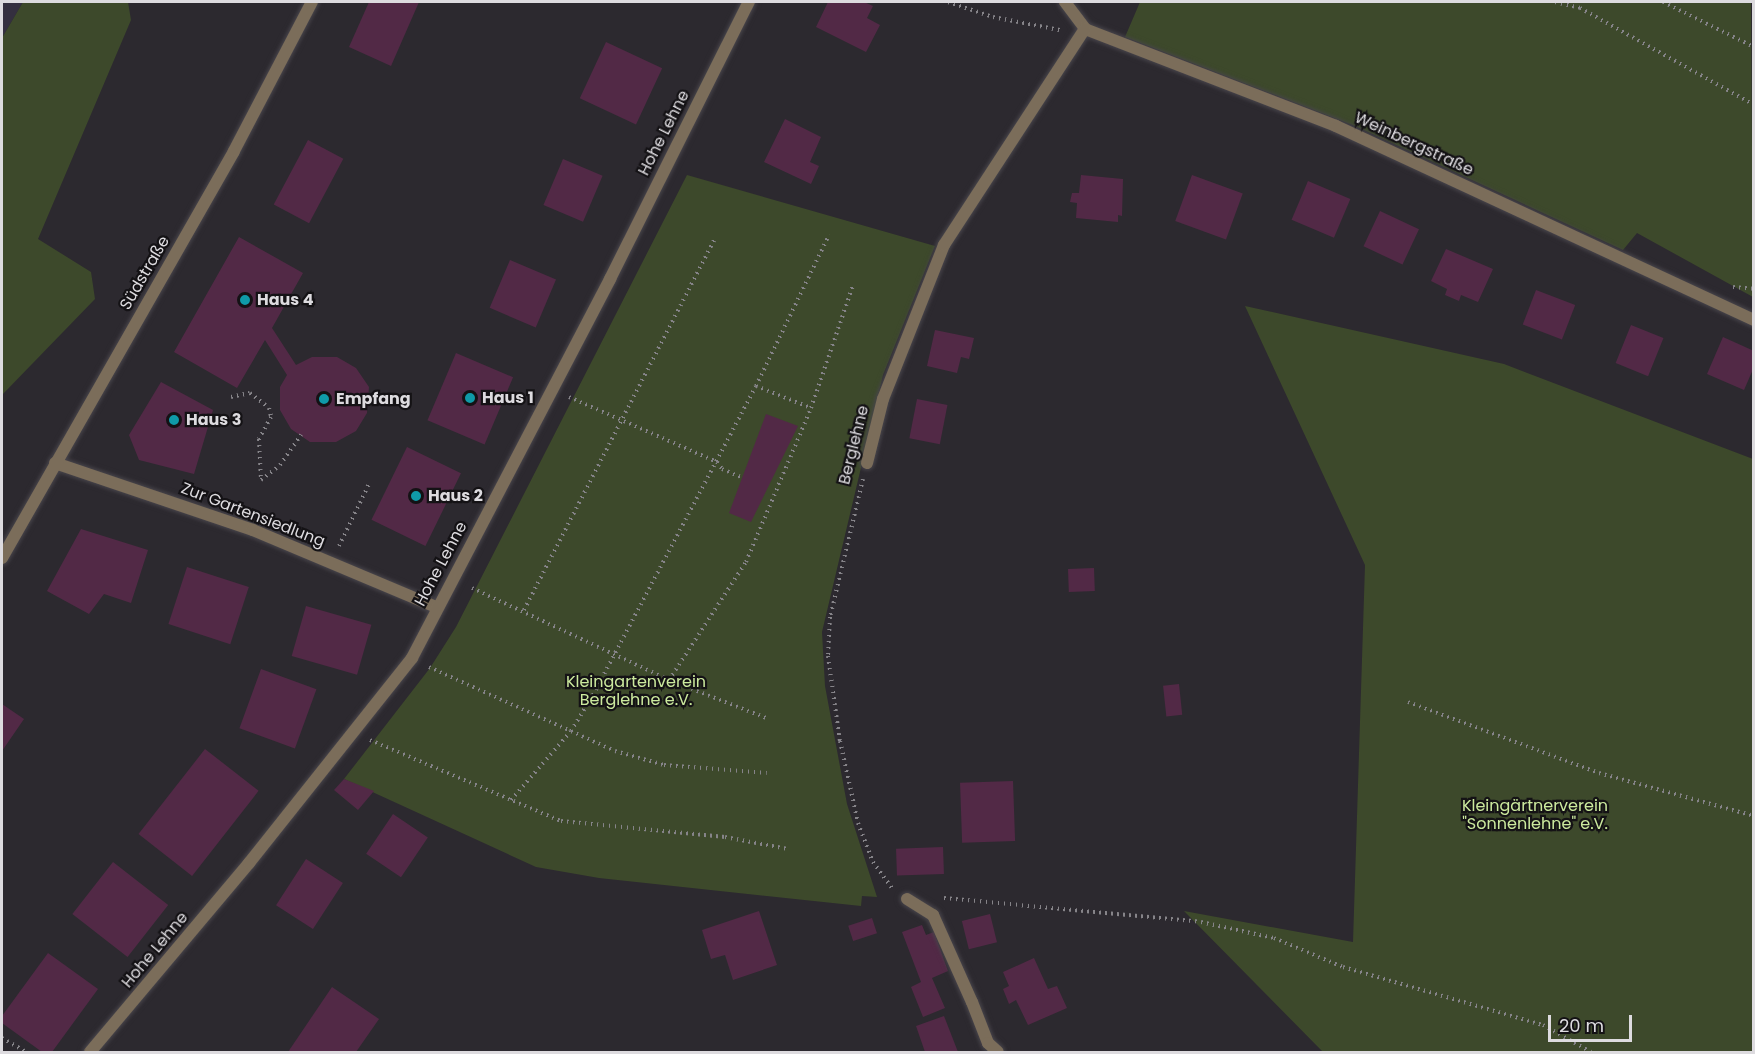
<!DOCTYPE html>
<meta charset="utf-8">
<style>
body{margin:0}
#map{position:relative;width:1755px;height:1054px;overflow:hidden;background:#2c292f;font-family:Poppins,sans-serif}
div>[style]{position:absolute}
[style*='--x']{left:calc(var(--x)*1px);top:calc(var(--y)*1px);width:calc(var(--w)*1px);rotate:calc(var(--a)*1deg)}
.industrial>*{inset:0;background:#342f3f}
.green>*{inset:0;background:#3d492b}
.building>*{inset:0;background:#522946;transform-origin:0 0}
.path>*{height:4px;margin-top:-2px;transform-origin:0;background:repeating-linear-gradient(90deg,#868489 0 1.5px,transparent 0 6px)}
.roads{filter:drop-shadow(0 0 2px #48454b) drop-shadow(0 0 2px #48454b)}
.service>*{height:12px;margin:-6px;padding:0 6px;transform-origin:6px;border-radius:6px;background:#7b6d5a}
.minor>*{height:12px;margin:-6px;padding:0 6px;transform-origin:6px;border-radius:6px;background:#7b6d5a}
.dots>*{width:16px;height:16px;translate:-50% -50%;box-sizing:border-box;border:3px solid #141215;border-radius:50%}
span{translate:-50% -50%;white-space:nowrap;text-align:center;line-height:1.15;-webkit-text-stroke:4.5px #141215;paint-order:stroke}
.street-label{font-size:16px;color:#dddbdf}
.poi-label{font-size:16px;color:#dddbdf;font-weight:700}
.left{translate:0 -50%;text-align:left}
.park-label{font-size:16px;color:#ccea9e}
.frame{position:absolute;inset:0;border:3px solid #dddbdf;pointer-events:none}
.scale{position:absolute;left:1548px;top:1015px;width:84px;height:27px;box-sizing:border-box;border:3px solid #dddbdf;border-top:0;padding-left:8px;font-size:18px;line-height:21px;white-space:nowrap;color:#dddbdf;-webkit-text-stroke:4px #141215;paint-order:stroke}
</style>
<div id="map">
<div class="industrial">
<div style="clip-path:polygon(2px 2px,23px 2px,2px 38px)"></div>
</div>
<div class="green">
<div style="clip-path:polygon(23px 2px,128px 2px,131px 20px,38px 239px,91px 272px,95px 299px,2px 395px,2px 38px)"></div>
<div style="clip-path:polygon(1140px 2px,1751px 2px,1753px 297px,1637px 233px,1623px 250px,1355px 126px,1125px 37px)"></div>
<div style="clip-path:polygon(687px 175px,935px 246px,883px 375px,822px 632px,825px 686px,847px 804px,877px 897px,862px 896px,861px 906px,599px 878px,536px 867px,344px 779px,430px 668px,456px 627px)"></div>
<div style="clip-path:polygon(1245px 306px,1504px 364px,1753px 459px,1753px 1052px,1323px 1052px,1184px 911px,1353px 942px,1365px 565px)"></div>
</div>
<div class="building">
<div style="clip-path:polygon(369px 2px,419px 2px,391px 66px,349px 47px)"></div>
<div style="clip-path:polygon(828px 2px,864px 2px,873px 6px,867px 18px,880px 25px,866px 52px,816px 27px)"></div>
<div style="left:606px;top:42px;width:62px;height:62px;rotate:25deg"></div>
<div style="clip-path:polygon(785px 119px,821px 137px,810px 162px,819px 166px,811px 184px,764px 162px)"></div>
<div style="left:308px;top:140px;width:40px;height:73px;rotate:28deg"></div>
<div style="left:563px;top:159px;width:43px;height:50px;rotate:23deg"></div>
<div style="clip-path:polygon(1081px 175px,1123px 179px,1122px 216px,1118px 215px,1118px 222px,1076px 218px,1077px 203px,1070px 202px,1072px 193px,1079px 193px)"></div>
<div style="left:1192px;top:175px;width:54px;height:49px;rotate:20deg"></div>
<div style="left:1308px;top:181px;width:46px;height:42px;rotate:23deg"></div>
<div style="left:1380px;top:211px;width:43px;height:39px;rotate:25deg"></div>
<div style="clip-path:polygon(239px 237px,303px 273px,272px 328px,296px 365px,312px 357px,337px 357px,356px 368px,369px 387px,367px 413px,356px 431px,336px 442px,310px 442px,291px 429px,280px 410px,280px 387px,287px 375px,265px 340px,237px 388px,174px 352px)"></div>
<div style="clip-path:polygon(1446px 249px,1493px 269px,1478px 302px,1461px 295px,1459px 301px,1445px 295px,1447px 289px,1431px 281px)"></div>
<div style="left:510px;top:260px;width:50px;height:52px;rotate:23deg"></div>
<div style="left:1536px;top:290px;width:42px;height:37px;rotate:21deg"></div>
<div style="left:1631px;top:325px;width:35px;height:41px;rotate:22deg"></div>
<div style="clip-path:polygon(935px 330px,974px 338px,969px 359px,961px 357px,957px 373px,927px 366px)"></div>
<div style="clip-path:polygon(1723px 337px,1754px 351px,1754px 367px,1744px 390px,1707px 374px)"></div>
<div style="left:456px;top:353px;width:62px;height:73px;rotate:23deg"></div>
<div style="clip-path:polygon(161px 382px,213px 410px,194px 474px,139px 460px,129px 435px)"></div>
<div style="left:917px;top:399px;width:31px;height:40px;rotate:11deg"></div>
<div style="clip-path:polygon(766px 414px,798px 426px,751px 522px,729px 513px)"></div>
<div style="left:407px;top:447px;width:60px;height:81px;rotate:26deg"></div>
<div style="clip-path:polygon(81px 529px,148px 550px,131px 603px,104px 594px,89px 614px,47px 591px)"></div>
<div style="left:187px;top:567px;width:65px;height:60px;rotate:18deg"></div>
<div style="left:1094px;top:568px;width:23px;height:26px;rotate:88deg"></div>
<div style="left:306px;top:606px;width:68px;height:52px;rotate:16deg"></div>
<div style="left:261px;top:669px;width:59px;height:63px;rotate:20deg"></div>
<div style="left:1179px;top:684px;width:31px;height:16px;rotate:84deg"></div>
<div style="clip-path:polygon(2px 704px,24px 719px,2px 751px)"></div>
<div style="left:205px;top:749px;width:68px;height:108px;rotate:38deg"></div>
<div style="clip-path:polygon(344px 779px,374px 791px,358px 810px,334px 790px)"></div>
<div style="left:1013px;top:781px;width:60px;height:53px;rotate:88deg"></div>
<div style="left:393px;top:814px;width:42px;height:48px;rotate:34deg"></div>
<div style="left:943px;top:847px;width:27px;height:47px;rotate:88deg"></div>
<div style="left:306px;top:859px;width:44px;height:55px;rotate:33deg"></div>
<div style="left:113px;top:862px;width:70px;height:66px;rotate:38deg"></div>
<div style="clip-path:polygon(759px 911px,777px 965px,733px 980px,725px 955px,711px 959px,702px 930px)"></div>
<div style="left:990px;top:914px;width:29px;height:29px;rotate:76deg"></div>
<div style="left:872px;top:918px;width:16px;height:25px;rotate:72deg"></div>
<div style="clip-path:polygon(922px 925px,926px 935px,934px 932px,948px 971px,932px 978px,945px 1008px,923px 1017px,911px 987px,921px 982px,902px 932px)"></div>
<div style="clip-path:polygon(48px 953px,98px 989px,52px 1052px,42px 1052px,2px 1023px,2px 1016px)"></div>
<div style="clip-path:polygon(1034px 958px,1048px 989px,1057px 986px,1067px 1008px,1028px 1025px,1016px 1000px,1009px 1004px,1003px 989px,1009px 986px,1003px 972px)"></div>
<div style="clip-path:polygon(332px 987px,379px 1019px,356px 1052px,288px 1052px)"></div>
<div style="clip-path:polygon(944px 1016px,958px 1052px,925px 1052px,916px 1026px)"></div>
</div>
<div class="path">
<div style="--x:948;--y:2;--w:47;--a:18.4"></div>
<div style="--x:993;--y:17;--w:68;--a:11"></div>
<div style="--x:1555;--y:2;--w:26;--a:13"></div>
<div style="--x:1580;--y:8;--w:199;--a:29.1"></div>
<div style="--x:1663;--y:2;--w:102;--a:26.3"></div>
<div style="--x:1733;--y:287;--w:21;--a:5"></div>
<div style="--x:756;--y:386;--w:59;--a:21.8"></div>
<div style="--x:231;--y:397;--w:19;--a:-12"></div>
<div style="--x:250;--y:393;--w:24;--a:38"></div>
<div style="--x:269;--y:408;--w:9;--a:77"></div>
<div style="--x:271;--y:417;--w:25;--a:119"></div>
<div style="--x:259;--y:439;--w:41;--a:87.2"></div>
<div style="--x:569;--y:397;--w:162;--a:23.7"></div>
<div style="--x:717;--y:462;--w:9;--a:54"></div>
<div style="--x:722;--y:469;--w:23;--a:23"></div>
<div style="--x:863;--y:479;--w:142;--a:103.4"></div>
<div style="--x:830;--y:617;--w:39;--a:93"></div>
<div style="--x:828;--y:656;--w:86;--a:82"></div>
<div style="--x:840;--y:741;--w:84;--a:77.6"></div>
<div style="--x:858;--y:823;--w:42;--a:69"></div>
<div style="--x:873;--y:862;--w:32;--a:54"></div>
<div style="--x:261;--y:480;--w:24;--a:-38"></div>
<div style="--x:280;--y:465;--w:37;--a:-55"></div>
<div style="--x:339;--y:546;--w:69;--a:-64.2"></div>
<div style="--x:472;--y:588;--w:217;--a:25"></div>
<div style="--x:669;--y:680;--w:107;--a:21.3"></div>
<div style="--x:524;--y:610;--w:418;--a:-62.8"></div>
<div style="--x:429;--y:667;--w:204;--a:24.3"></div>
<div style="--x:615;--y:751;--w:51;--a:15.9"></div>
<div style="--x:664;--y:765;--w:103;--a:4.4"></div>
<div style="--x:669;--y:680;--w:141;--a:-56.9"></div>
<div style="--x:746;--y:562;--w:167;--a:-67.1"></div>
<div style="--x:811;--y:408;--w:130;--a:-71.1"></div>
<div style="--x:1408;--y:702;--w:204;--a:20.4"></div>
<div style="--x:1599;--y:773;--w:161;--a:15.5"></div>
<div style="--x:370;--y:740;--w:207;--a:23"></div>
<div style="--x:561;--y:821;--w:165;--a:5.6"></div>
<div style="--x:725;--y:837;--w:64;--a:10.8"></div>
<div style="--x:511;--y:800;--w:91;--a:-49"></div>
<div style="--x:571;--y:731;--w:42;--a:-58.6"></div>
<div style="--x:593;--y:695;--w:349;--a:-62.2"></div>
<div style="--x:756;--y:386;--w:168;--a:-64.2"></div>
<div style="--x:944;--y:898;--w:258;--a:5.3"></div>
<div style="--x:1201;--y:922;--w:75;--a:12.4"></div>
<div style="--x:1274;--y:938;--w:75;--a:22.8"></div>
<div style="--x:1343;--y:967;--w:208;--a:16.2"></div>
<div style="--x:1543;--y:1025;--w:55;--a:29.4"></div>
<div style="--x:2;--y:1038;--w:28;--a:30"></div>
</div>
<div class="roads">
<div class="service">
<div style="--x:867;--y:463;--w:66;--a:-76"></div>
<div style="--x:883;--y:399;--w:166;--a:-68.4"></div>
<div style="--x:907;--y:899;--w:31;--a:32"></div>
<div style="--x:933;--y:915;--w:95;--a:65.9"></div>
</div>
<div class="minor">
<div style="--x:1065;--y:2;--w:34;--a:53"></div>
<div style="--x:1085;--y:29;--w:269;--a:21.1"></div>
<div style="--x:1336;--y:126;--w:461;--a:24.9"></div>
<div style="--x:944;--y:245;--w:258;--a:-56.9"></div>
<div style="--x:55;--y:463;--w:209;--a:18.7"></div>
<div style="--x:253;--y:530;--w:199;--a:22.8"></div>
<div style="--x:2;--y:558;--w:468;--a:-60.3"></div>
<div style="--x:234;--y:151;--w:168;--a:-62.4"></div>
<div style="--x:972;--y:1002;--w:44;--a:68.7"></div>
<div style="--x:988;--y:1043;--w:13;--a:42"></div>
<div style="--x:90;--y:1052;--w:247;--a:-49.9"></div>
<div style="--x:249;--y:863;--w:262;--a:-51.5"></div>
<div style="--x:412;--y:658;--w:428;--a:-62.4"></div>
<div style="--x:610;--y:279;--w:310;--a:-63.4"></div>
</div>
</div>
<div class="dots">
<div style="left:245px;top:300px;background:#0f9aa8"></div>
<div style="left:470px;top:398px;background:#0f9aa8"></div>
<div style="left:324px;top:399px;background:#0f9aa8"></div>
<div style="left:174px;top:420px;background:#0f9aa8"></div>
<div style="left:416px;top:496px;background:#0f9aa8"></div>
</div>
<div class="street-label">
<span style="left:664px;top:133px;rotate:-63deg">Hohe Lehne</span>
<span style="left:1414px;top:144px;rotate:25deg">Weinbergstraße</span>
<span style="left:145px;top:273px;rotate:-60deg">Südstraße</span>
<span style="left:854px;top:445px;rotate:-76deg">Berglehne</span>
<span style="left:253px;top:515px;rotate:21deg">Zur Gartensiedlung</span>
<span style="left:441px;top:564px;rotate:-62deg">Hohe Lehne</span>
<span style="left:155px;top:950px;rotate:-50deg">Hohe Lehne</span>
</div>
<div class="poi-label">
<span class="left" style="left:257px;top:300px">Haus 4</span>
<span class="left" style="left:482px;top:398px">Haus 1</span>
<span class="left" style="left:336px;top:399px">Empfang</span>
<span class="left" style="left:186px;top:420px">Haus 3</span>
<span class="left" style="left:428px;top:496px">Haus 2</span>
</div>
<div class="park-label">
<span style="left:636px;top:691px">Kleingartenverein<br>Berglehne e.V.</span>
<span style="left:1535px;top:815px">Kleingärtnerverein<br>"Sonnenlehne" e.V.</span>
</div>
<div class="frame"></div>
<div class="scale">20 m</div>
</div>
